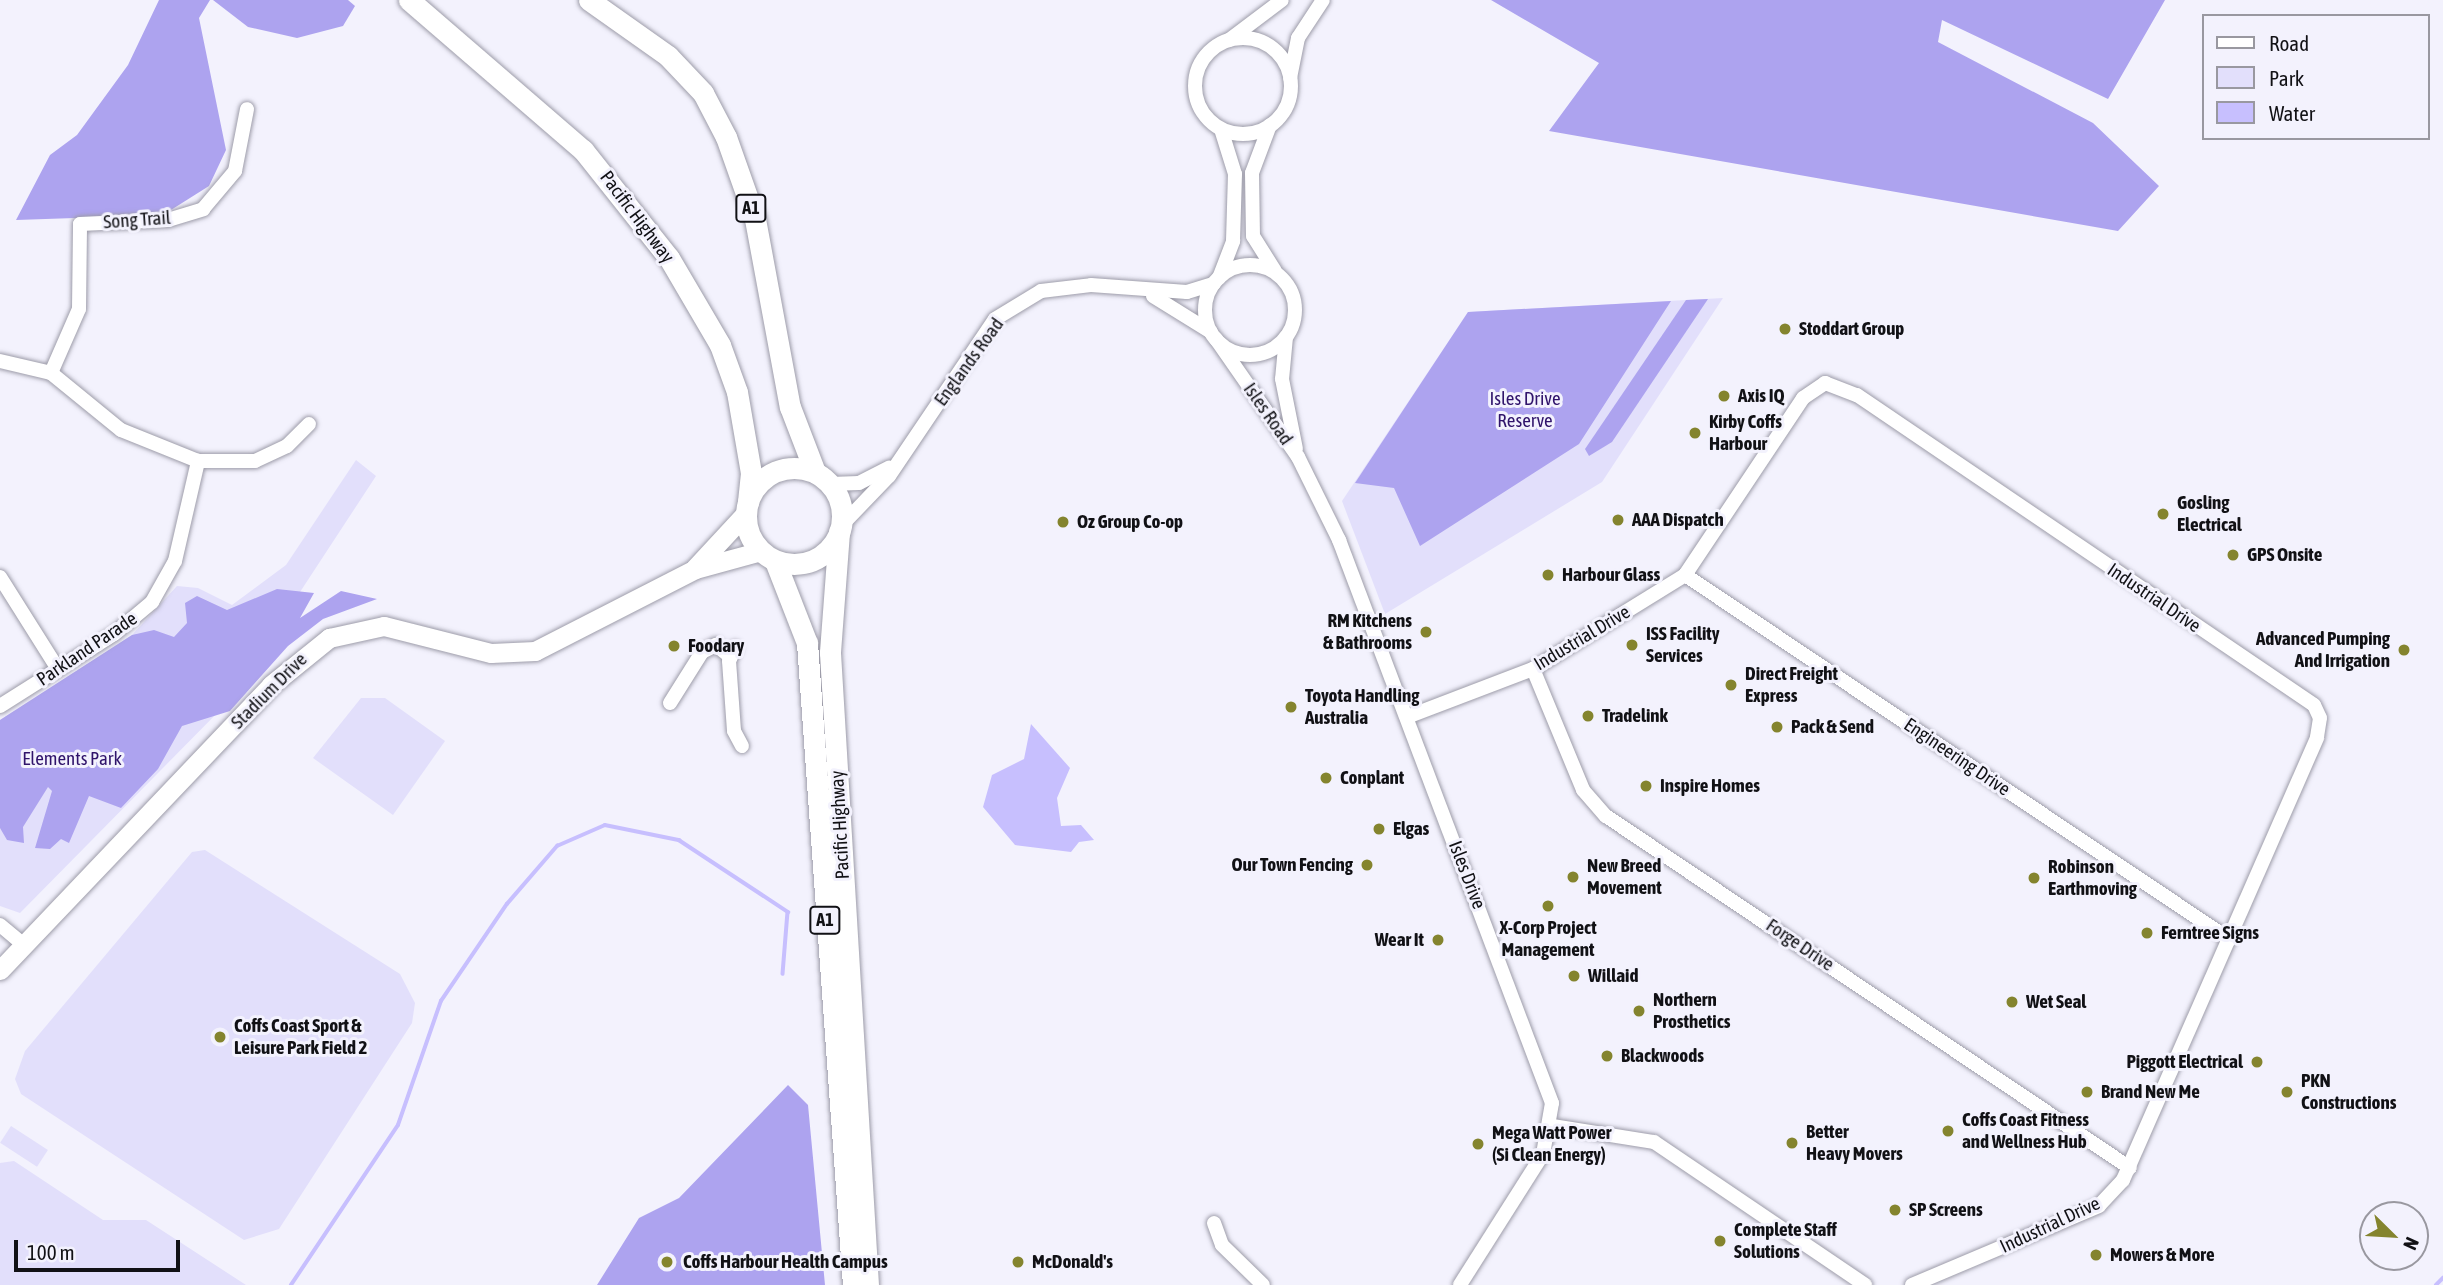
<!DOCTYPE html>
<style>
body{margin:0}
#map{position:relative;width:2443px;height:1285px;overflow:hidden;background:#f3f2fd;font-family:"Asap Condensed",sans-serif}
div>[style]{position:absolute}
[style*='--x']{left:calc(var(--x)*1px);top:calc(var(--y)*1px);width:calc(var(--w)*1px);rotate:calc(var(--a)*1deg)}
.green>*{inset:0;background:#e2dffb;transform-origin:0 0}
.forest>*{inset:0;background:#ada3ef}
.water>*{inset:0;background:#c7bffe}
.stream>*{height:3.5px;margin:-1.75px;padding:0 1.75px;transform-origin:1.75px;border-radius:1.75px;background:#c7bffe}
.roads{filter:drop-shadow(0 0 2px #9d9ca9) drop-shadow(0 0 2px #9d9ca9)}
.minor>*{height:14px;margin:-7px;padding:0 7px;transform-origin:7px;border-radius:7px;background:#fff}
.minor>.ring{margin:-7px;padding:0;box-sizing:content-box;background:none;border:14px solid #fff;border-radius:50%}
.major>*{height:19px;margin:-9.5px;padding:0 9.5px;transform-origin:9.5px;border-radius:9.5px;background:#fff}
.highway>*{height:21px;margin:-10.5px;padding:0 10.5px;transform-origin:10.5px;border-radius:10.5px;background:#fff}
.highway>.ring{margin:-10.5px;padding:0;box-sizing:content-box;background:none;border:21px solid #fff;border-radius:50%}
.dots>*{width:19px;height:19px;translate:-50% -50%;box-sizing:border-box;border:4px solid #f3f2fd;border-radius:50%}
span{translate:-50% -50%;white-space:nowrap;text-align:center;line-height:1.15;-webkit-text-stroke:6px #f3f2fd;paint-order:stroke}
.shield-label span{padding:2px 5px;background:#f3f2fd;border:2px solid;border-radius:5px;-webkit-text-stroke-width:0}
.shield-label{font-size:18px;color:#111115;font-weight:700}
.street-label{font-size:19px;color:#111115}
.poi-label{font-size:19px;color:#111115;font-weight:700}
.left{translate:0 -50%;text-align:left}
.right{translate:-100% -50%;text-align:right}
.park-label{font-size:19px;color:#30146b}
.legend{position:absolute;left:2202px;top:14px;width:228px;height:126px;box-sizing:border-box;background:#f3f2fd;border:2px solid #9998a0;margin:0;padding:9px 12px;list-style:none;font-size:21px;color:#111115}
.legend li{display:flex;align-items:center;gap:14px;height:35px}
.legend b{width:35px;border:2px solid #9998a0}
.north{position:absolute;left:2359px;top:1201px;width:70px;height:70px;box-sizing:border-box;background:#f3f2fd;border:2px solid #9998a0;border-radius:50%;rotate:114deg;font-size:19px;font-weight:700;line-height:28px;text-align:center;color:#111115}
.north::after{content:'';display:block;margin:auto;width:24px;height:32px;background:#84842e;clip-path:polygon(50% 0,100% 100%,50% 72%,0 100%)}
.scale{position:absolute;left:14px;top:1240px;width:166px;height:32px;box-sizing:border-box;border:4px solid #111115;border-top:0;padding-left:9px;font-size:21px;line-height:24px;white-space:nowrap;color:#111115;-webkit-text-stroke:5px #f3f2fd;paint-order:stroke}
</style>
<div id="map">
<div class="green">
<div style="clip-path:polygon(1723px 298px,1602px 482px,1385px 614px,1342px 501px,1468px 312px)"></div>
<div style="clip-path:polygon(356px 460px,376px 476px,228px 702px,20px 913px,0 906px,0 720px,132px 635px,177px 586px,198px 588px,232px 605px,286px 565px)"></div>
<div style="clip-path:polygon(361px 698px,385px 698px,445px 741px,393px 815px,313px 758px)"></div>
<div style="clip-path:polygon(205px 850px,400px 974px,415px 1003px,412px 1023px,279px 1229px,244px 1240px,21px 1094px,15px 1079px,25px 1051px,192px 852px)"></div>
<div style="left:11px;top:1126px;width:44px;height:20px;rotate:33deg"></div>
<div style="clip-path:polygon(14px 1161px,103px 1220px,146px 1220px,246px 1285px,0 1285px,0 1163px)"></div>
</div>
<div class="forest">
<div style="clip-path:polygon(159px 0,210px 0,199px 18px,226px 150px,209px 186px,163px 215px,16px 220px,50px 155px,77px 135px,128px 65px)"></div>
<div style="clip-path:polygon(213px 0,348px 0,355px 6px,343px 26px,297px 38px,248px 27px)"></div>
<div style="clip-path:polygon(1491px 0,2165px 0,2108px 99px,1942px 20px,1938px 42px,2093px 123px,2159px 186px,2118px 231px,1549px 131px,1599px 63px)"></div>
<div style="clip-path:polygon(1708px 299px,1612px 442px,1589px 456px,1585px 449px,1686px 300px)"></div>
<div style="clip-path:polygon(1671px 301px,1579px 444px,1420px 546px,1394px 488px,1355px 483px,1468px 312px)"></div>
<div style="clip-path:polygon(277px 589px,314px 593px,300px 618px,341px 591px,377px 599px,323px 619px,288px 646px,230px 711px,182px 726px,158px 769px,121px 808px,89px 796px,69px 843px,61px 839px,50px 849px,35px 848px,52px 791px,48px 787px,23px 827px,24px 843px,7px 840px,0 828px,0 720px,132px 635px,154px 630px,174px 637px,187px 623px,185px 603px,197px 596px,227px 610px)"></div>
<div style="clip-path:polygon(788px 1085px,808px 1105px,825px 1285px,597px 1285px,639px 1218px,679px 1198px)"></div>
</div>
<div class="water">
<div style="clip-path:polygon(1031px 724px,1070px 768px,1057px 798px,1061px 826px,1081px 825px,1094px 840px,1079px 842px,1071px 852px,1015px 845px,983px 807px,992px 775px,1024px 759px)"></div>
</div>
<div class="stream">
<div style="--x:291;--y:1285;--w:192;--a:-56.2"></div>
<div style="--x:398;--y:1125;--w:131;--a:-70.9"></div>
<div style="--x:441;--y:1001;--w:117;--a:-55.8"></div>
<div style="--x:507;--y:904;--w:77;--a:-49.2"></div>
<div style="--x:557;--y:846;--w:52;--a:-23.6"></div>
<div style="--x:605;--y:825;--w:76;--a:11.5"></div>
<div style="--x:679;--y:840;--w:131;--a:33.4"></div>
<div style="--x:788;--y:912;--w:62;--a:94.6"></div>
<div style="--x:2436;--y:1285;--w:10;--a:-45"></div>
</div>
<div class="roads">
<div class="minor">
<div class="ring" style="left:1195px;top:38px;width:82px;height:82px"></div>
<div style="--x:1229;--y:40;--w:66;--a:-37"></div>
<div style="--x:1290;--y:78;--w:41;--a:-78.7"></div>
<div style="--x:1298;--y:38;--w:45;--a:-56.7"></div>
<div style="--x:1270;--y:125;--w:51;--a:110.6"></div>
<div style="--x:1252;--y:173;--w:63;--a:89.1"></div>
<div style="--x:1253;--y:236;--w:41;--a:57.8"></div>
<div class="ring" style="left:1205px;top:265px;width:76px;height:76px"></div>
<div style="--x:1219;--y:278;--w:40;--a:-69"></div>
<div style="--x:1233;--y:241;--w:67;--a:-88.3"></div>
<div style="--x:1235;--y:174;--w:47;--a:-107.3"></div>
<div style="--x:1153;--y:296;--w:68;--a:31.8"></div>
<div style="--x:1286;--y:337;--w:42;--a:95.4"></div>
<div style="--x:1282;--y:379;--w:71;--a:78.7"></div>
<div style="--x:1216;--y:339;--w:144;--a:55.2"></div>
<div style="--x:1298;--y:457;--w:93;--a:63.7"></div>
<div style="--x:1339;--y:540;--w:602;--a:69.28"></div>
<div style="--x:1552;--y:1103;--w:52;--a:100"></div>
<div style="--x:1543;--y:1154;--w:155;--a:122.4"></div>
<div style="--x:0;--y:361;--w:52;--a:13.2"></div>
<div style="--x:51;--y:373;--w:90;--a:39.2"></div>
<div style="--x:121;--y:430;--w:83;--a:21.9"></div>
<div style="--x:198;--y:461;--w:57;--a:0"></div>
<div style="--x:255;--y:461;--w:35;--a:-25"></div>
<div style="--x:287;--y:446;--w:31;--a:-45"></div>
<div style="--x:51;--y:373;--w:70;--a:-66.4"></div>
<div style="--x:79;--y:309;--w:85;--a:-89.3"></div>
<div style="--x:80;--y:224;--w:88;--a:-2.6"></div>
<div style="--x:168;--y:220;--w:37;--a:-17"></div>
<div style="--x:203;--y:209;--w:50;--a:-49.9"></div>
<div style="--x:235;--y:171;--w:63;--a:-79"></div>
<div style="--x:830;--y:484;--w:29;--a:-2"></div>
<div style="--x:859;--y:483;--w:34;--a:-27"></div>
<div style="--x:841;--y:526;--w:69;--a:-46.2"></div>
<div style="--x:889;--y:476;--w:189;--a:-56"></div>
<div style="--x:995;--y:319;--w:54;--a:-31.3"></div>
<div style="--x:1041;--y:291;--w:50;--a:-6.8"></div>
<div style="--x:1091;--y:285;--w:96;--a:4.2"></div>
<div style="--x:1187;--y:292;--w:28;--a:-17"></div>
<div style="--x:1685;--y:575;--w:655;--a:33.79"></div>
<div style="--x:0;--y:577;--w:109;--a:57.8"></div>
<div style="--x:735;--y:648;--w:14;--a:115"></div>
<div style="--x:729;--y:661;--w:70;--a:85.9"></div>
<div style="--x:734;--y:731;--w:17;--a:62"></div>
<div style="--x:1533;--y:669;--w:131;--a:67.5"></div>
<div style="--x:1583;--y:790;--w:35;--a:49"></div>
<div style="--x:1606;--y:816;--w:631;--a:33.89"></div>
<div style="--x:670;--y:703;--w:60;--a:-57.9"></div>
<div style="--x:702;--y:652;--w:16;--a:-27"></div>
<div style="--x:716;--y:645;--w:19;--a:39"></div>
<div style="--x:0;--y:706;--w:135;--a:-32.3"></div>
<div style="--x:114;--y:634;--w:50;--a:-40.1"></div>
<div style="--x:152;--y:602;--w:47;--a:-60.7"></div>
<div style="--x:175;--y:561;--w:103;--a:-77"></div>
<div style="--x:1407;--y:717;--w:135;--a:-20.9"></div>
<div style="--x:1533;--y:669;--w:179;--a:-31.7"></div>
<div style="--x:1685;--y:575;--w:213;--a:-56.3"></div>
<div style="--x:1803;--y:398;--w:27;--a:-34"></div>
<div style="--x:1825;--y:383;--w:34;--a:21"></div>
<div style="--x:1857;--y:395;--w:552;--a:34.15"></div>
<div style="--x:2314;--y:705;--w:14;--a:65"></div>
<div style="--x:2320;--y:718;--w:20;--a:99"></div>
<div style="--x:2317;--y:738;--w:483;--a:113.7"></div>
<div style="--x:2123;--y:1180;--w:35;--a:133"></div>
<div style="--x:2099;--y:1206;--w:203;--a:157.1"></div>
<div style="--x:0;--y:925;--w:31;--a:40"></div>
<div style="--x:1553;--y:1126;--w:102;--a:9"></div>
<div style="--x:1654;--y:1142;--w:255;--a:34.1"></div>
<div style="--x:1214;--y:1223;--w:23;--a:70"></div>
<div style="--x:1222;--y:1245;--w:57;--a:44.3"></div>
</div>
<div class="major">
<div style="--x:695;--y:568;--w:75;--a:-47.2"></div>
<div style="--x:0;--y:970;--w:393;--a:-46.4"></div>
<div style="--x:271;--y:685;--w:75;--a:-39"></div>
<div style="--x:329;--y:638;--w:56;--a:-12.3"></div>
<div style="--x:384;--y:626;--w:110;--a:14.2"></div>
<div style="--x:491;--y:653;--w:44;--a:-2.6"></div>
<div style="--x:535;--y:651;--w:180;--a:-27.1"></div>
<div style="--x:695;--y:569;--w:68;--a:-15.3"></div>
</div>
<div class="highway">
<div style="--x:409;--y:0;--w:230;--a:40.8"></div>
<div style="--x:583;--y:150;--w:138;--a:51.5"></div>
<div style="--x:669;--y:258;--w:101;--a:59.6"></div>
<div style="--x:720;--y:345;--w:50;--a:70.1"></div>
<div style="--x:737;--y:392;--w:82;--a:80.2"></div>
<div style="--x:751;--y:473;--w:30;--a:96"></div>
<div style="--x:589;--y:0;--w:97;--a:35.3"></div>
<div style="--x:668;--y:56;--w:51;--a:46.6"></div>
<div style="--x:703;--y:93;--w:50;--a:62.4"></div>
<div style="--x:726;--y:137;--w:87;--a:70.5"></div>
<div style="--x:755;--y:219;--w:191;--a:79.5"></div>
<div style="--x:790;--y:407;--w:70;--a:69"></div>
<div class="ring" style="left:746px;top:468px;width:75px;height:75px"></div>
<div style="--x:839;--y:532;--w:121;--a:94.3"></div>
<div style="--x:830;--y:653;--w:633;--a:86.56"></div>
<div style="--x:775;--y:561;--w:88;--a:68.7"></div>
<div style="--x:807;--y:643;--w:644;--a:85.9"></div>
</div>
</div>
<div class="dots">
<div style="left:1785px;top:329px;background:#84842e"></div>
<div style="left:1724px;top:396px;background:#84842e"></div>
<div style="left:1695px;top:433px;background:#84842e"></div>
<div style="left:2163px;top:514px;background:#84842e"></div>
<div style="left:1618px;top:520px;background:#84842e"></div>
<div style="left:1063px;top:522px;background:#84842e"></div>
<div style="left:2233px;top:555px;background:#84842e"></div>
<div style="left:1548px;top:575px;background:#84842e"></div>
<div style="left:1426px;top:632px;background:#84842e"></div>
<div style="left:1632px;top:645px;background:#84842e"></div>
<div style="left:674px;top:646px;background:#84842e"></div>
<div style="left:2404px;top:650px;background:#84842e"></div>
<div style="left:1731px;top:685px;background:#84842e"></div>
<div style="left:1291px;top:707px;background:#84842e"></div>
<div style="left:1588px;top:716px;background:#84842e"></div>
<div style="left:1777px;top:727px;background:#84842e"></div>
<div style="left:1326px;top:778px;background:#84842e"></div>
<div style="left:1646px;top:786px;background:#84842e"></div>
<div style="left:1379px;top:829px;background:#84842e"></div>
<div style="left:1367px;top:865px;background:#84842e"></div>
<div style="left:1573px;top:877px;background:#84842e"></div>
<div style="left:2034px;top:878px;background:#84842e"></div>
<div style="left:1548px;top:906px;background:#84842e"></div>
<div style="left:2147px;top:933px;background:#84842e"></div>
<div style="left:1438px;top:940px;background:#84842e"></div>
<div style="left:1574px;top:976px;background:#84842e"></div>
<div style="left:2012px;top:1002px;background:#84842e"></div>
<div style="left:1639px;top:1011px;background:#84842e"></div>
<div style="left:220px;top:1037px;background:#84842e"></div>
<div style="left:1607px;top:1056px;background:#84842e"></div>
<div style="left:2257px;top:1062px;background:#84842e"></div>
<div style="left:2087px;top:1092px;background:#84842e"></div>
<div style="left:2287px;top:1092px;background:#84842e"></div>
<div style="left:1948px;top:1131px;background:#84842e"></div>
<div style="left:1792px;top:1143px;background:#84842e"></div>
<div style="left:1478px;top:1144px;background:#84842e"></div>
<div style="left:1895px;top:1210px;background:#84842e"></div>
<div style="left:1720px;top:1241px;background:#84842e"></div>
<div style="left:2096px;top:1255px;background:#84842e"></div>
<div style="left:667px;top:1262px;background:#84842e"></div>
<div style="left:1018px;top:1262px;background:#84842e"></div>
</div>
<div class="shield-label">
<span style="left:751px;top:208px">A1</span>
<span style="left:825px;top:920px">A1</span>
</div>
<div class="street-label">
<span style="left:637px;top:217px;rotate:53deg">Pacific Highway</span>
<span style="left:137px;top:220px;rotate:-4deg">Song Trail</span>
<span style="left:969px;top:362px;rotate:-54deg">Englands Road</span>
<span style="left:1268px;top:414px;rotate:55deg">Isles Road</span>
<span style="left:2154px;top:598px;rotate:34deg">Industrial Drive</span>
<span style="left:1582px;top:638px;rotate:-31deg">Industrial Drive</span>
<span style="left:87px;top:649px;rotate:-34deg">Parkland Parade</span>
<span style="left:269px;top:691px;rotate:-45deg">Stadium Drive</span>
<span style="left:1957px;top:757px;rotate:34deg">Engineering Drive</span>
<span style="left:840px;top:825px;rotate:-93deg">Pacific Highway</span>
<span style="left:1467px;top:875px;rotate:69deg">Isles Drive</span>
<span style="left:1800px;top:945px;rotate:34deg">Forge Drive</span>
<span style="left:2050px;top:1225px;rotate:-25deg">Industrial Drive</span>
</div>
<div class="poi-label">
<span class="left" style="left:1799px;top:329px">Stoddart Group</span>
<span class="left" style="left:1738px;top:396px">Axis IQ</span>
<span class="left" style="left:1709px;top:433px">Kirby Coffs<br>Harbour</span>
<span class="left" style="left:2177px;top:514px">Gosling<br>Electrical</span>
<span class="left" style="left:1632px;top:520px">AAA Dispatch</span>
<span class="left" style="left:1077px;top:522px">Oz Group Co-op</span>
<span class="left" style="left:2247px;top:555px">GPS Onsite</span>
<span class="left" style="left:1562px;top:575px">Harbour Glass</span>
<span class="right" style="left:1412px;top:632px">RM Kitchens<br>&amp; Bathrooms</span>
<span class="left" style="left:1646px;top:645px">ISS Facility<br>Services</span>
<span class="right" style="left:2390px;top:650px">Advanced Pumping<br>And Irrigation</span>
<span class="left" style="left:688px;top:646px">Foodary</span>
<span class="left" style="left:1745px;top:685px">Direct Freight<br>Express</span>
<span class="left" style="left:1305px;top:707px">Toyota Handling<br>Australia</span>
<span class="left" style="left:1602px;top:716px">Tradelink</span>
<span class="left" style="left:1791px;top:727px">Pack &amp; Send</span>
<span class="left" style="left:1340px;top:778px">Conplant</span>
<span class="left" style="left:1660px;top:786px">Inspire Homes</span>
<span class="left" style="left:1393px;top:829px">Elgas</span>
<span class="right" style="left:1353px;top:865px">Our Town Fencing</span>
<span class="left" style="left:1587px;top:877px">New Breed<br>Movement</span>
<span class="left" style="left:2048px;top:878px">Robinson<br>Earthmoving</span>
<span style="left:1548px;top:939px">X-Corp Project<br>Management</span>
<span class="left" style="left:2161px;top:933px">Ferntree Signs</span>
<span class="right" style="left:1424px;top:940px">Wear It</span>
<span class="left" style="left:1588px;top:976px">Willaid</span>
<span class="left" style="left:1653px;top:1011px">Northern<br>Prosthetics</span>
<span class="left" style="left:2026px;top:1002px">Wet Seal</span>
<span class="left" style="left:234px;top:1037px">Coffs Coast Sport &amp;<br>Leisure Park Field 2</span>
<span class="left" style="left:1621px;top:1056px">Blackwoods</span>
<span class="right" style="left:2243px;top:1062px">Piggott Electrical</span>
<span class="left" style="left:2301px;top:1092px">PKN<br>Constructions</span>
<span class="left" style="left:2101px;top:1092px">Brand New Me</span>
<span class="left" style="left:1962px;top:1131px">Coffs Coast Fitness<br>and Wellness Hub</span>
<span class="left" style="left:1806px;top:1143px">Better<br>Heavy Movers</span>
<span class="left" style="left:1492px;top:1144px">Mega Watt Power<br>(Si Clean Energy)</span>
<span class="left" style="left:1909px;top:1210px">SP Screens</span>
<span class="left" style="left:1734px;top:1241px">Complete Staff<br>Solutions</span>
<span class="left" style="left:2110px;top:1255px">Mowers &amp; More</span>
<span class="left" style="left:683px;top:1262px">Coffs Harbour Health Campus</span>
<span class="left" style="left:1032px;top:1262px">McDonald's</span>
</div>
<div class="park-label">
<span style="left:1525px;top:410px">Isles Drive<br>Reserve</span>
<span style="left:72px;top:759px">Elements Park</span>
</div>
<ul class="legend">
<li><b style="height:9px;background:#fff"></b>Road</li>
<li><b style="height:19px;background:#e2dffb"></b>Park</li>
<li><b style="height:19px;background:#c7bffe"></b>Water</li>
</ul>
<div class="north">N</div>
<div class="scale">100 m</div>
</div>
